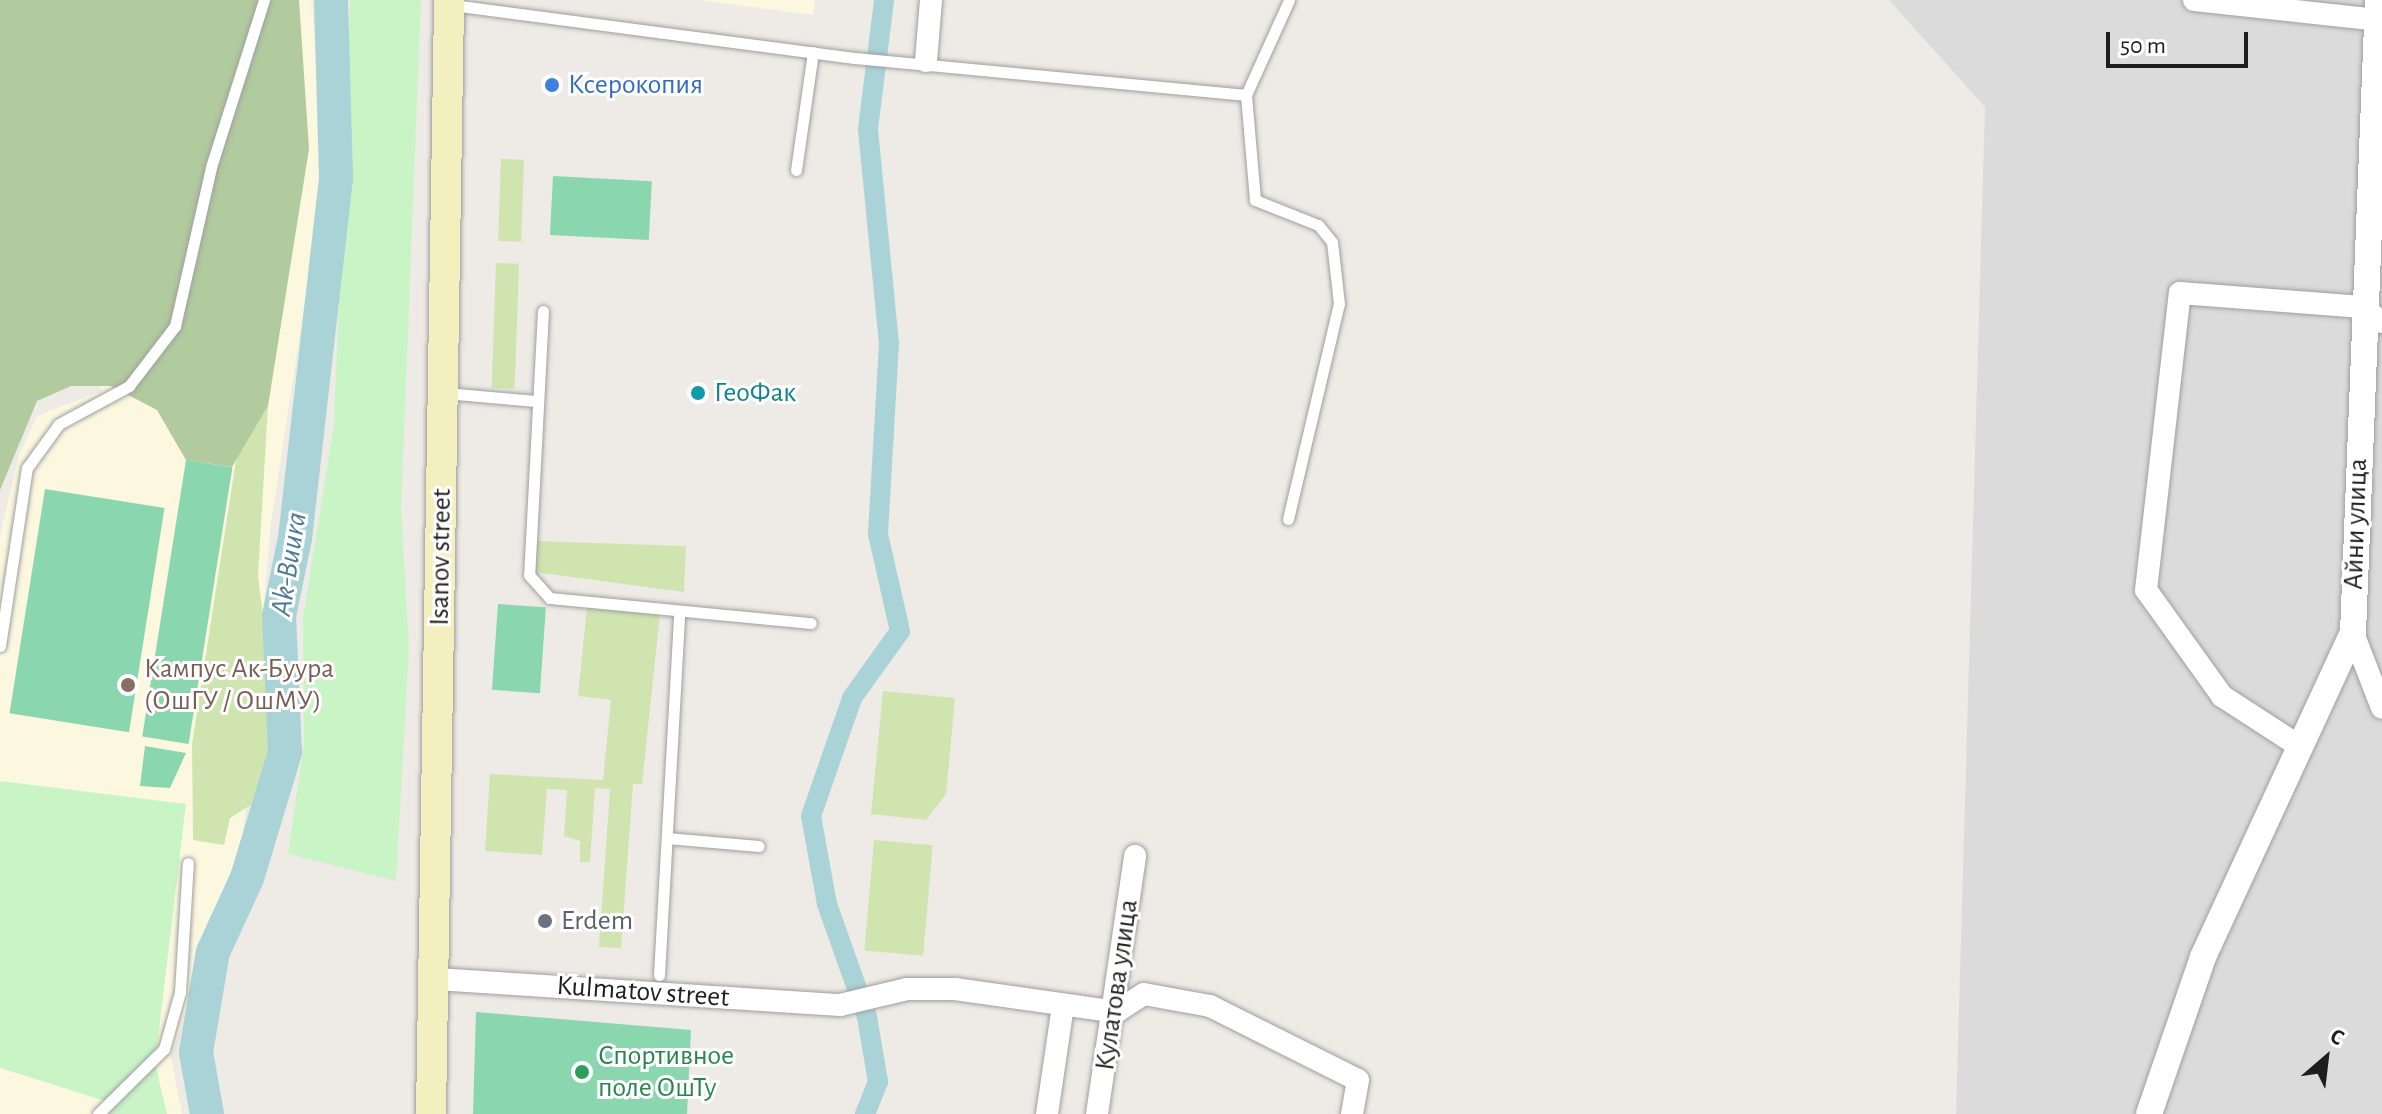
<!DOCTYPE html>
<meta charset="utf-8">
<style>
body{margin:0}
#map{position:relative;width:2382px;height:1114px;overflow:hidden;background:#eeeae5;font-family:"Alegreya Sans",sans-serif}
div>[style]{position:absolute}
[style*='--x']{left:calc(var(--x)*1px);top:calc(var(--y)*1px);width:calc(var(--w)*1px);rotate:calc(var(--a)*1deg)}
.residential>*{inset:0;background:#dcdbdb}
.education>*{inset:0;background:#fcf8e0}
.grass>*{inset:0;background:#d0e4b0;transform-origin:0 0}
.forest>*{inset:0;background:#b1ca9e}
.park>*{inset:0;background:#c9f4c6}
.pitch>*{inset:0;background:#8ad6af;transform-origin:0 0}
.canal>*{height:20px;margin:-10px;padding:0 10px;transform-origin:10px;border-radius:10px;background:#aad3d8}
.river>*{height:34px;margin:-17px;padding:0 17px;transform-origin:17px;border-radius:17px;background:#aad3d8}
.roads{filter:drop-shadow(0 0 2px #9f9f9f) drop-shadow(0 0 2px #9f9f9f)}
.service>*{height:11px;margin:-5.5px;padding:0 5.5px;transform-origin:5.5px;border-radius:5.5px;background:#fff}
.minor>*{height:22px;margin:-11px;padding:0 11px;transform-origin:11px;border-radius:11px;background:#fff}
.tertiary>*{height:26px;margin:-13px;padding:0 13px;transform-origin:13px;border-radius:13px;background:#fff}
.secondary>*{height:30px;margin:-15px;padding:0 15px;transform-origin:15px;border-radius:15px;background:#f3efbe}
.dots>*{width:22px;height:22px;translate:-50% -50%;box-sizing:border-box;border:4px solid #fff;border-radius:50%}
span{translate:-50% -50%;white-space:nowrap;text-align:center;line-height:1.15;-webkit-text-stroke:6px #fff;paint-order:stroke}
.shop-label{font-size:28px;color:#366cbe}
.left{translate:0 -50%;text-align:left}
.culture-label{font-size:28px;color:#0d838f}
.street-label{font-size:28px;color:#1e1e1e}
.education-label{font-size:28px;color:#785e54}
.worship-label{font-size:28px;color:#5b616d}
.leisure-label{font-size:28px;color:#27864d}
.water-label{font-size:30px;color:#4c7b96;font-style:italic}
.north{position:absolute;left:2286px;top:1018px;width:80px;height:80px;-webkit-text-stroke:6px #fff;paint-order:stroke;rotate:28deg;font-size:22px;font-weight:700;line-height:32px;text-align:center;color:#1e1e1e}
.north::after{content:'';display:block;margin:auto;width:28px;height:36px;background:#1e1e1e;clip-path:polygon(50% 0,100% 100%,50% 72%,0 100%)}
.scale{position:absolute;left:2106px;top:32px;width:142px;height:36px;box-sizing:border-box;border:4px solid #1e1e1e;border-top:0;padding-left:10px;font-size:24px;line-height:28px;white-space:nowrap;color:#1e1e1e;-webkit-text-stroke:6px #fff;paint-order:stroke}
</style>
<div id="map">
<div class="residential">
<div style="clip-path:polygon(1889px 0,2382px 0,2382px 1114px,1956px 1114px,1985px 107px)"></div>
</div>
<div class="education">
<div style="clip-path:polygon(153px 0,312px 0,323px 182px,271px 524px,243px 834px,171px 1058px,182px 1114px,0 1114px,0 536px,19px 455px,37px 416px,101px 391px,107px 221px)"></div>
<div style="clip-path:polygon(699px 0,815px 0,813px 15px)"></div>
</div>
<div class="grass">
<div style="left:501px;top:159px;width:23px;height:82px;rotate:2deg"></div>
<div style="left:496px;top:263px;width:23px;height:125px;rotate:2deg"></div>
<div style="clip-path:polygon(268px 406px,258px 576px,277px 729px,263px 797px,230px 818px,224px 845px,193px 840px,192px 744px,236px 460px)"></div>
<div style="clip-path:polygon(535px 541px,686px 546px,684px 592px,534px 572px)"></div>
<div style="clip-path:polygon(587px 607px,660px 614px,642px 784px,633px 784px,621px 948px,599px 947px,610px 789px,595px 788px,590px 862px,580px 862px,580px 841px,564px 836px,567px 790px,547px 789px,542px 855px,485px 851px,490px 774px,603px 780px,611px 700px,578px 696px)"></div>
<div style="clip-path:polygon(883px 691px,955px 698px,946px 794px,926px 820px,871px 814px)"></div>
<div style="left:874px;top:840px;width:59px;height:111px;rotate:5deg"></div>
</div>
<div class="forest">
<div style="clip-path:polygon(0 0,299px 0,309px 149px,268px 406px,232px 467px,186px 460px,157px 410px,111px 386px,71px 386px,37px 401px,0 490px)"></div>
</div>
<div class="park">
<div style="clip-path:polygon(350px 0,421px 0,401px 507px,409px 648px,396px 881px,288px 854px,304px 744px,303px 618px,334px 425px)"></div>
<div style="clip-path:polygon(0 781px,186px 804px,155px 1063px,167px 1114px,103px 1114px,109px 1102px,0 1068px)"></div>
</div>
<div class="pitch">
<div style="left:553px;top:176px;width:99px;height:59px;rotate:3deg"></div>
<div style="left:186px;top:460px;width:47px;height:280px;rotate:9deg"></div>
<div style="left:45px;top:489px;width:121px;height:227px;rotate:9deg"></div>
<div style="left:498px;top:604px;width:48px;height:86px;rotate:4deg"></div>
<div style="clip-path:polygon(145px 746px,186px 753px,170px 788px,140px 786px)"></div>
<div style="clip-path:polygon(476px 1012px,691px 1030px,687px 1114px,473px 1114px)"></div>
</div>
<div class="canal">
<div style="--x:865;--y:1114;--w:35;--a:-68"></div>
<div style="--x:878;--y:1082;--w:66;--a:-99.6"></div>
<div style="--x:867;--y:1017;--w:120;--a:-109.5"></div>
<div style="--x:827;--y:904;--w:89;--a:-100.3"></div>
<div style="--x:811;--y:816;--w:125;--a:-70.8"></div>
<div style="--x:852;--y:698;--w:82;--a:-54.4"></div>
<div style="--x:900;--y:631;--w:99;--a:-102.8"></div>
<div style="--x:878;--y:534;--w:190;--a:-86.7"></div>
<div style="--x:889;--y:344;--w:216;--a:-95.6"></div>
<div style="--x:868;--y:129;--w:130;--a:-82.9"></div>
</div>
<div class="river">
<div style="--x:207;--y:1114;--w:63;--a:-100.1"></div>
<div style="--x:196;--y:1052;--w:101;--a:-80.4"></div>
<div style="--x:213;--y:952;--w:81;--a:-65.3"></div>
<div style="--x:247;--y:878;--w:132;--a:-73.2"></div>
<div style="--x:285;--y:752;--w:136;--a:-92.5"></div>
<div style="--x:279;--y:616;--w:80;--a:-78.4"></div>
<div style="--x:295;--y:538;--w:362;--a:-83.5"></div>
<div style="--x:336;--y:178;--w:178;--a:-91.6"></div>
</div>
<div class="roads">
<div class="service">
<div style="--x:452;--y:5;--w:406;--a:7.5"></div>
<div style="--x:855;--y:58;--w:393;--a:5.4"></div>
<div style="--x:796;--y:170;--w:119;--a:-81.8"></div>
<div style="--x:543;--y:311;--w:264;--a:93"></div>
<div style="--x:529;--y:575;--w:31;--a:48"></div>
<div style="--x:550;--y:598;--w:262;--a:5.5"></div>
<div style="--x:445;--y:393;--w:91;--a:5"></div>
<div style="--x:1288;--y:519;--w:221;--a:-76.7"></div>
<div style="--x:1339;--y:304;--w:62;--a:-96.4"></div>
<div style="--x:1332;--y:242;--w:22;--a:-129"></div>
<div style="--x:1318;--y:225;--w:68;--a:-158.4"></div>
<div style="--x:1255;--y:200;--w:105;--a:-94.9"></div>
<div style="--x:1246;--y:95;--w:104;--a:-65.6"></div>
<div style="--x:0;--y:646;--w:180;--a:-81.4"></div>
<div style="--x:27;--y:468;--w:54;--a:-54"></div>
<div style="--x:59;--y:424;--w:80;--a:-28.5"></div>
<div style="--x:129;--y:386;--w:76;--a:-52.5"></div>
<div style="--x:175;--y:326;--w:163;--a:-77.2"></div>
<div style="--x:211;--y:167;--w:175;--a:-72.4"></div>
<div style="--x:667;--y:838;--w:92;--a:5"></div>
<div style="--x:659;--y:975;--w:362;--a:-86.8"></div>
<div style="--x:98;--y:1114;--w:93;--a:-44.6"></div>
<div style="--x:164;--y:1049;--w:59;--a:-74.3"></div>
<div style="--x:180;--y:992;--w:129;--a:-86.5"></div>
</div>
<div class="minor">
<div style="--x:2194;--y:0;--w:185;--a:6.2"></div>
<div style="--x:926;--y:61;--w:61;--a:-85.3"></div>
<div style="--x:2353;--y:633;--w:80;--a:68.9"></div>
<div style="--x:2299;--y:746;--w:92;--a:-147"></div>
<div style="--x:2222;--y:696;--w:130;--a:-125.6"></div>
<div style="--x:2146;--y:590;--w:299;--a:-83.5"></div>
<div style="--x:2180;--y:293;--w:183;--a:4.4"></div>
<div style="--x:2362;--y:307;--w:25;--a:37"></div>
<div style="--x:436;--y:979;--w:405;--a:3.7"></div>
<div style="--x:840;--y:1005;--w:69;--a:-13.4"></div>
<div style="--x:907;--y:989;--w:48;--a:0"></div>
<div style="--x:955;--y:989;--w:163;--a:8.1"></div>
<div style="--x:1116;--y:1012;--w:33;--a:-33"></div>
<div style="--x:1144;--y:994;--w:67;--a:10.3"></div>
<div style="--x:1210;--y:1006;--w:165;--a:26.6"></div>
<div style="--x:1358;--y:1080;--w:35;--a:100"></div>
<div style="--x:1047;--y:1114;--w:110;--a:-81.6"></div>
<div style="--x:1097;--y:1114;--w:261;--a:-81.6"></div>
</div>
<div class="tertiary">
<div style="--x:2149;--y:1114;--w:166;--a:-71"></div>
<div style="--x:2203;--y:957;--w:357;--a:-65.2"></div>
<div style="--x:2353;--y:633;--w:633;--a:-87.74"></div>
</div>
<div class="secondary">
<div style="--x:431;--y:1114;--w:1114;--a:-89.07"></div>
</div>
</div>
<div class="dots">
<div style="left:552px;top:85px;background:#3f7fe0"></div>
<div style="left:698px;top:393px;background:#0f9aa8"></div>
<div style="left:128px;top:685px;background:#8d6e63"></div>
<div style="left:545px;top:921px;background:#6b7280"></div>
<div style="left:582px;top:1072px;background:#2e9e5b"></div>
</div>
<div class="shop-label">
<span class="left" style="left:568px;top:85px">Ксерокопия</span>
</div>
<div class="culture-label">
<span class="left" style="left:714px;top:393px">ГеоФак</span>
</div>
<div class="street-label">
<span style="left:2356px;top:524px;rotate:-88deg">Айни улица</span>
<span style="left:441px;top:557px;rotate:-89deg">Isanov street</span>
<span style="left:1117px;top:985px;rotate:-82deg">Кулатова улица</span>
<span style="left:643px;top:992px;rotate:4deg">Kulmatov street</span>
</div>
<div class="education-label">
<span class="left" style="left:144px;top:685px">Кампус Ак-Буура<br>(ОшГУ / ОшМУ)</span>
</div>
<div class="worship-label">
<span class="left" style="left:561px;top:921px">Erdem</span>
</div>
<div class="leisure-label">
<span class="left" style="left:598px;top:1072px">Спортивное<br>поле ОшТу</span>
</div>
<div class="water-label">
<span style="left:289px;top:564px;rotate:-81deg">Ak-Buura</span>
</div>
<div class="north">С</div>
<div class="scale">50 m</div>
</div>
